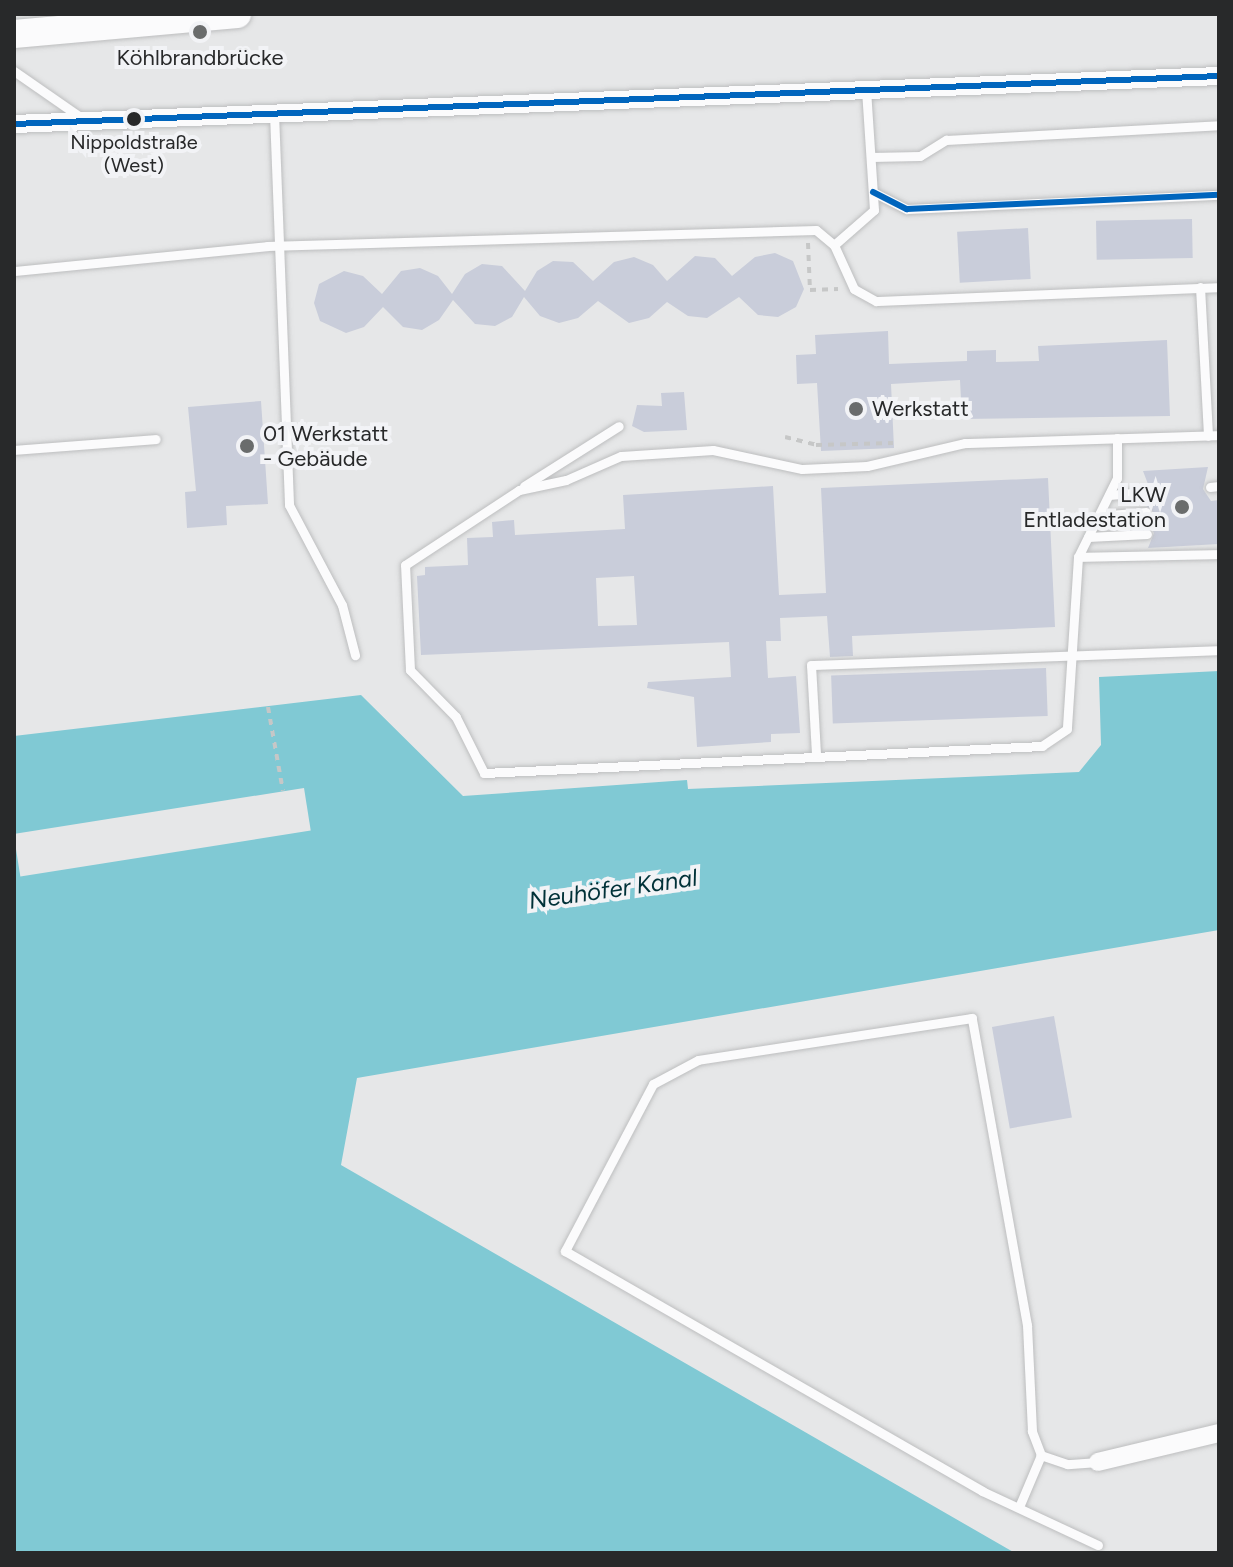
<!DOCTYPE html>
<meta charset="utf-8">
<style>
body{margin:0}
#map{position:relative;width:1233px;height:1567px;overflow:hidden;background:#e6e7e8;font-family:Figtree,sans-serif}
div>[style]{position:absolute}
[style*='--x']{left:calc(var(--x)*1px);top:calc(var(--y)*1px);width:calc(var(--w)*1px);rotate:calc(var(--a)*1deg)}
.water>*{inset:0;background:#80c9d4}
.pier>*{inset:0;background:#e6e7e8;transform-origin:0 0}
.building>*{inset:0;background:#c9cdda;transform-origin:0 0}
.path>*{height:4px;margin-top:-2px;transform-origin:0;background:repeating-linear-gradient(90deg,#c6c7c7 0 6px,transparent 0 12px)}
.roads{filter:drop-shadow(0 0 2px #bdbebf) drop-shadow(0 0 2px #bdbebf)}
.service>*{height:9px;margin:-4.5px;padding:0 4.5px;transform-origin:4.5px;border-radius:4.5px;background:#fbfbfc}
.minor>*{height:18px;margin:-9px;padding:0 9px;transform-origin:9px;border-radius:9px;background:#fbfbfc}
.primary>*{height:28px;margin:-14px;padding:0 14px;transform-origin:14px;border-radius:14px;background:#fbfbfc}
.bus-1>*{height:6px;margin:-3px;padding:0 3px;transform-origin:3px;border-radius:3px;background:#0065bd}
.dots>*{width:22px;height:22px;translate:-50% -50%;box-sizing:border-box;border:4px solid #f2f3f6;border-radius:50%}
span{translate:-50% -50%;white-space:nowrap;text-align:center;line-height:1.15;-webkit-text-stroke:8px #f2f3f6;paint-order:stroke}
.bus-label{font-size:20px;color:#28292a}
.poi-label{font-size:22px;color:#28292a}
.left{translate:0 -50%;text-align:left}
.right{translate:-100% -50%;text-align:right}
.water-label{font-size:24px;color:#003138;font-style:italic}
.frame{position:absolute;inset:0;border:16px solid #28292a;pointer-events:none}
</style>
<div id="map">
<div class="water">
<div style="clip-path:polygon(1219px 671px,1219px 930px,357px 1078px,341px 1165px,1015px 1553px,14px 1553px,14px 736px,361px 695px,463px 796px,687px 780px,688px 789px,1079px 772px,1101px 745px,1099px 677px)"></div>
</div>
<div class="pier">
<div style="left:304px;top:788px;width:43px;height:294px;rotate:81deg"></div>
</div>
<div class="building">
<div style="left:1192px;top:219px;width:39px;height:96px;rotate:89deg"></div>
<div style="left:1028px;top:228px;width:51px;height:71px;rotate:87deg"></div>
<div style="clip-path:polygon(775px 253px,793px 261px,804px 289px,796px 307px,778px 317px,758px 315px,739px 297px,707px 318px,688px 316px,667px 302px,649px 318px,629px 323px,598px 301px,578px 318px,559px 323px,540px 316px,524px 297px,512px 317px,495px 326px,475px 324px,453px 300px,439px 320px,422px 330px,403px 327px,383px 307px,364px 327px,346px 333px,320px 321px,314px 303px,319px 284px,344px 271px,363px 276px,382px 294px,401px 271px,420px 268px,438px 276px,452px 294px,465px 274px,482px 264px,502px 266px,525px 291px,537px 271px,553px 261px,573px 262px,593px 281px,614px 262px,634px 257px,653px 265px,667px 281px,695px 256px,715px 258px,732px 276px,755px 257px)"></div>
<div style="clip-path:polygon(888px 331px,889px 364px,967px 361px,967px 351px,996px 350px,996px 362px,1039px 361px,1038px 346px,1167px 340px,1170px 416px,962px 419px,960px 380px,891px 384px,894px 448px,821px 451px,817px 383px,797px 384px,796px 355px,816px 354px,815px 335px)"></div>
<div style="clip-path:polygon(684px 392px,687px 430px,644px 432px,632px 426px,637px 405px,662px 406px,661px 393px)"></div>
<div style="clip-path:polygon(261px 401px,268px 504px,226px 506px,227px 525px,187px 528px,185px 492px,196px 491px,188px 407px)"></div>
<div style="clip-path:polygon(1208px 467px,1203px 489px,1211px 501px,1219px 500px,1219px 544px,1148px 548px,1154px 533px,1146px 520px,1153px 512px,1145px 505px,1151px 492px,1143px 471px)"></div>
<div style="clip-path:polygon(evenodd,1048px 478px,1055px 627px,852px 636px,853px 656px,830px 657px,827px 616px,780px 618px,781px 641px,766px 641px,768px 678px,796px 676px,800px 733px,771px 734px,771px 742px,697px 747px,694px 697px,647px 688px,648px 682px,731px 677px,729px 642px,421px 655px,417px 576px,425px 575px,425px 567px,468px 565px,467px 538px,493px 537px,492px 522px,514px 520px,515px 535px,625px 529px,623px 495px,773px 486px,779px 595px,826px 593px,821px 488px,1048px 478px,634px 576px,637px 625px,598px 626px,596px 578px,634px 576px)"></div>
<div style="left:1046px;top:668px;width:48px;height:215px;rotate:88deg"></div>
<div style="left:1054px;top:1016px;width:103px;height:63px;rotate:80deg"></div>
</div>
<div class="path">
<div style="--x:808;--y:243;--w:47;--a:87.6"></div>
<div style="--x:810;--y:290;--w:28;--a:-2"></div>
<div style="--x:785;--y:437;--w:32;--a:14"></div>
<div style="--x:816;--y:445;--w:77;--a:-1.5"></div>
<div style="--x:268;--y:707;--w:85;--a:79.9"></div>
</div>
<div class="roads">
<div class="service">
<div style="--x:14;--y:71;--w:84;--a:34.8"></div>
<div style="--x:274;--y:113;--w:392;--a:87.8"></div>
<div style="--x:289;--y:505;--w:113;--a:62.1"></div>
<div style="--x:342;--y:605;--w:52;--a:75.4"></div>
<div style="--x:871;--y:157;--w:49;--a:-1.2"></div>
<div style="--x:920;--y:156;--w:31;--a:-32"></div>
<div style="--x:946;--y:140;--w:273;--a:-3.1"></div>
<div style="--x:873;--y:192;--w:38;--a:27"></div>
<div style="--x:907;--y:209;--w:312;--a:-2.6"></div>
<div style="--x:834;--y:245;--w:53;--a:-41.2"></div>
<div style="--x:874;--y:210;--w:120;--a:-93.8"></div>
<div style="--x:14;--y:271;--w:254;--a:-5.6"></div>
<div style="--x:267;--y:246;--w:549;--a:-1.67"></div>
<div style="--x:816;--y:230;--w:23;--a:40"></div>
<div style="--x:834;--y:245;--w:48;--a:65.6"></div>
<div style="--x:854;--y:289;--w:25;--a:29"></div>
<div style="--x:876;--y:301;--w:343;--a:-2.3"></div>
<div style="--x:1200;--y:287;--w:149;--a:86.9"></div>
<div style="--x:1117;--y:438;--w:40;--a:90"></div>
<div style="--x:1117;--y:478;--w:88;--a:116.3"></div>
<div style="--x:1078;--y:557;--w:172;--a:93.7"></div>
<div style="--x:1067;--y:729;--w:30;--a:146"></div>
<div style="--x:1042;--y:746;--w:559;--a:177.23"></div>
<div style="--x:484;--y:773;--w:63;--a:-116.6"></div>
<div style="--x:456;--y:717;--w:66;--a:-134.4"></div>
<div style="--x:410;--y:670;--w:105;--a:-92.7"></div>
<div style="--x:405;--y:565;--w:136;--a:-33.3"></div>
<div style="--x:519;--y:490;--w:48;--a:-12"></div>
<div style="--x:566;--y:480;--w:60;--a:-23.6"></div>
<div style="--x:621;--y:456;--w:92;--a:-3.7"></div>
<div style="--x:713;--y:450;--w:91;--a:12.1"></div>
<div style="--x:802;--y:469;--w:65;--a:-2.6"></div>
<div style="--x:867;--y:466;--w:101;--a:-13.2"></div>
<div style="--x:965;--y:443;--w:254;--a:-1.8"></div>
<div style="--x:14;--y:450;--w:142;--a:-4.4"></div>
<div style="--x:524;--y:486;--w:112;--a:-32.3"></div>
<div style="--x:1210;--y:487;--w:9;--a:-6"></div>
<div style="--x:1109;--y:495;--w:35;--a:-5"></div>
<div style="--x:1098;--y:516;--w:48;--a:-4.8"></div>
<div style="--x:1088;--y:537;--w:59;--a:-2.9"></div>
<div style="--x:1078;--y:557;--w:141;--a:-1.2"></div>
<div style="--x:816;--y:754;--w:89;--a:-93.2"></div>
<div style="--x:811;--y:665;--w:408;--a:-2.1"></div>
<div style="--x:1098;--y:1462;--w:31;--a:176"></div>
<div style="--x:1067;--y:1464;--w:28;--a:-161"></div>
<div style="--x:1041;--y:1455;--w:26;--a:-111"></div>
<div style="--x:1032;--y:1431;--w:106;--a:-92.7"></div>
<div style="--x:1027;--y:1325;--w:312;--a:-100.2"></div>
<div style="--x:972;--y:1018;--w:277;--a:171.3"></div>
<div style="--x:698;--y:1060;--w:51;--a:151.9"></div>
<div style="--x:653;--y:1084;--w:189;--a:117.8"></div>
<div style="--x:565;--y:1251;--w:481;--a:29.9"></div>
<div style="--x:982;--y:1491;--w:128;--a:25"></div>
<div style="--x:1019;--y:1507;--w:56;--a:-67.1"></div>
</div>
<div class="minor">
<div style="--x:14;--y:124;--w:1206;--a:-2.28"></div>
<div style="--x:1098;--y:1462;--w:124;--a:-13.5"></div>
</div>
<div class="primary">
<div style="--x:14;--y:34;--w:224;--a:-5.1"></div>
</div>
</div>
<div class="bus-1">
<div style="--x:14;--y:124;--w:1206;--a:-2.28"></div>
<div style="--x:873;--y:192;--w:38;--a:27"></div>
<div style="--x:907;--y:209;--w:312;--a:-2.6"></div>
</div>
<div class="dots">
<div style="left:200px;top:32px;background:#6a6c6c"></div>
<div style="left:134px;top:119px;background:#28292a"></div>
<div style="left:856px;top:409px;background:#6a6c6c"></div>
<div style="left:247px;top:446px;background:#6a6c6c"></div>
<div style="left:1182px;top:507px;background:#6a6c6c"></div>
</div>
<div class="bus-label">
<span style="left:134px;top:154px">Nippoldstraße<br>(West)</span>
</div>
<div class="poi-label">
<span style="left:200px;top:58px">Köhlbrandbrücke</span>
<span class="left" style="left:872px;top:409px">Werkstatt</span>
<span class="left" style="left:263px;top:446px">01 Werkstatt<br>- Gebäude</span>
<span class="right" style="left:1166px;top:507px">LKW<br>Entladestation</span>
</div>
<div class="water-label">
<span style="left:613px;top:889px;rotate:-8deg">Neuhöfer Kanal</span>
</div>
<div class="frame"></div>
</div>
